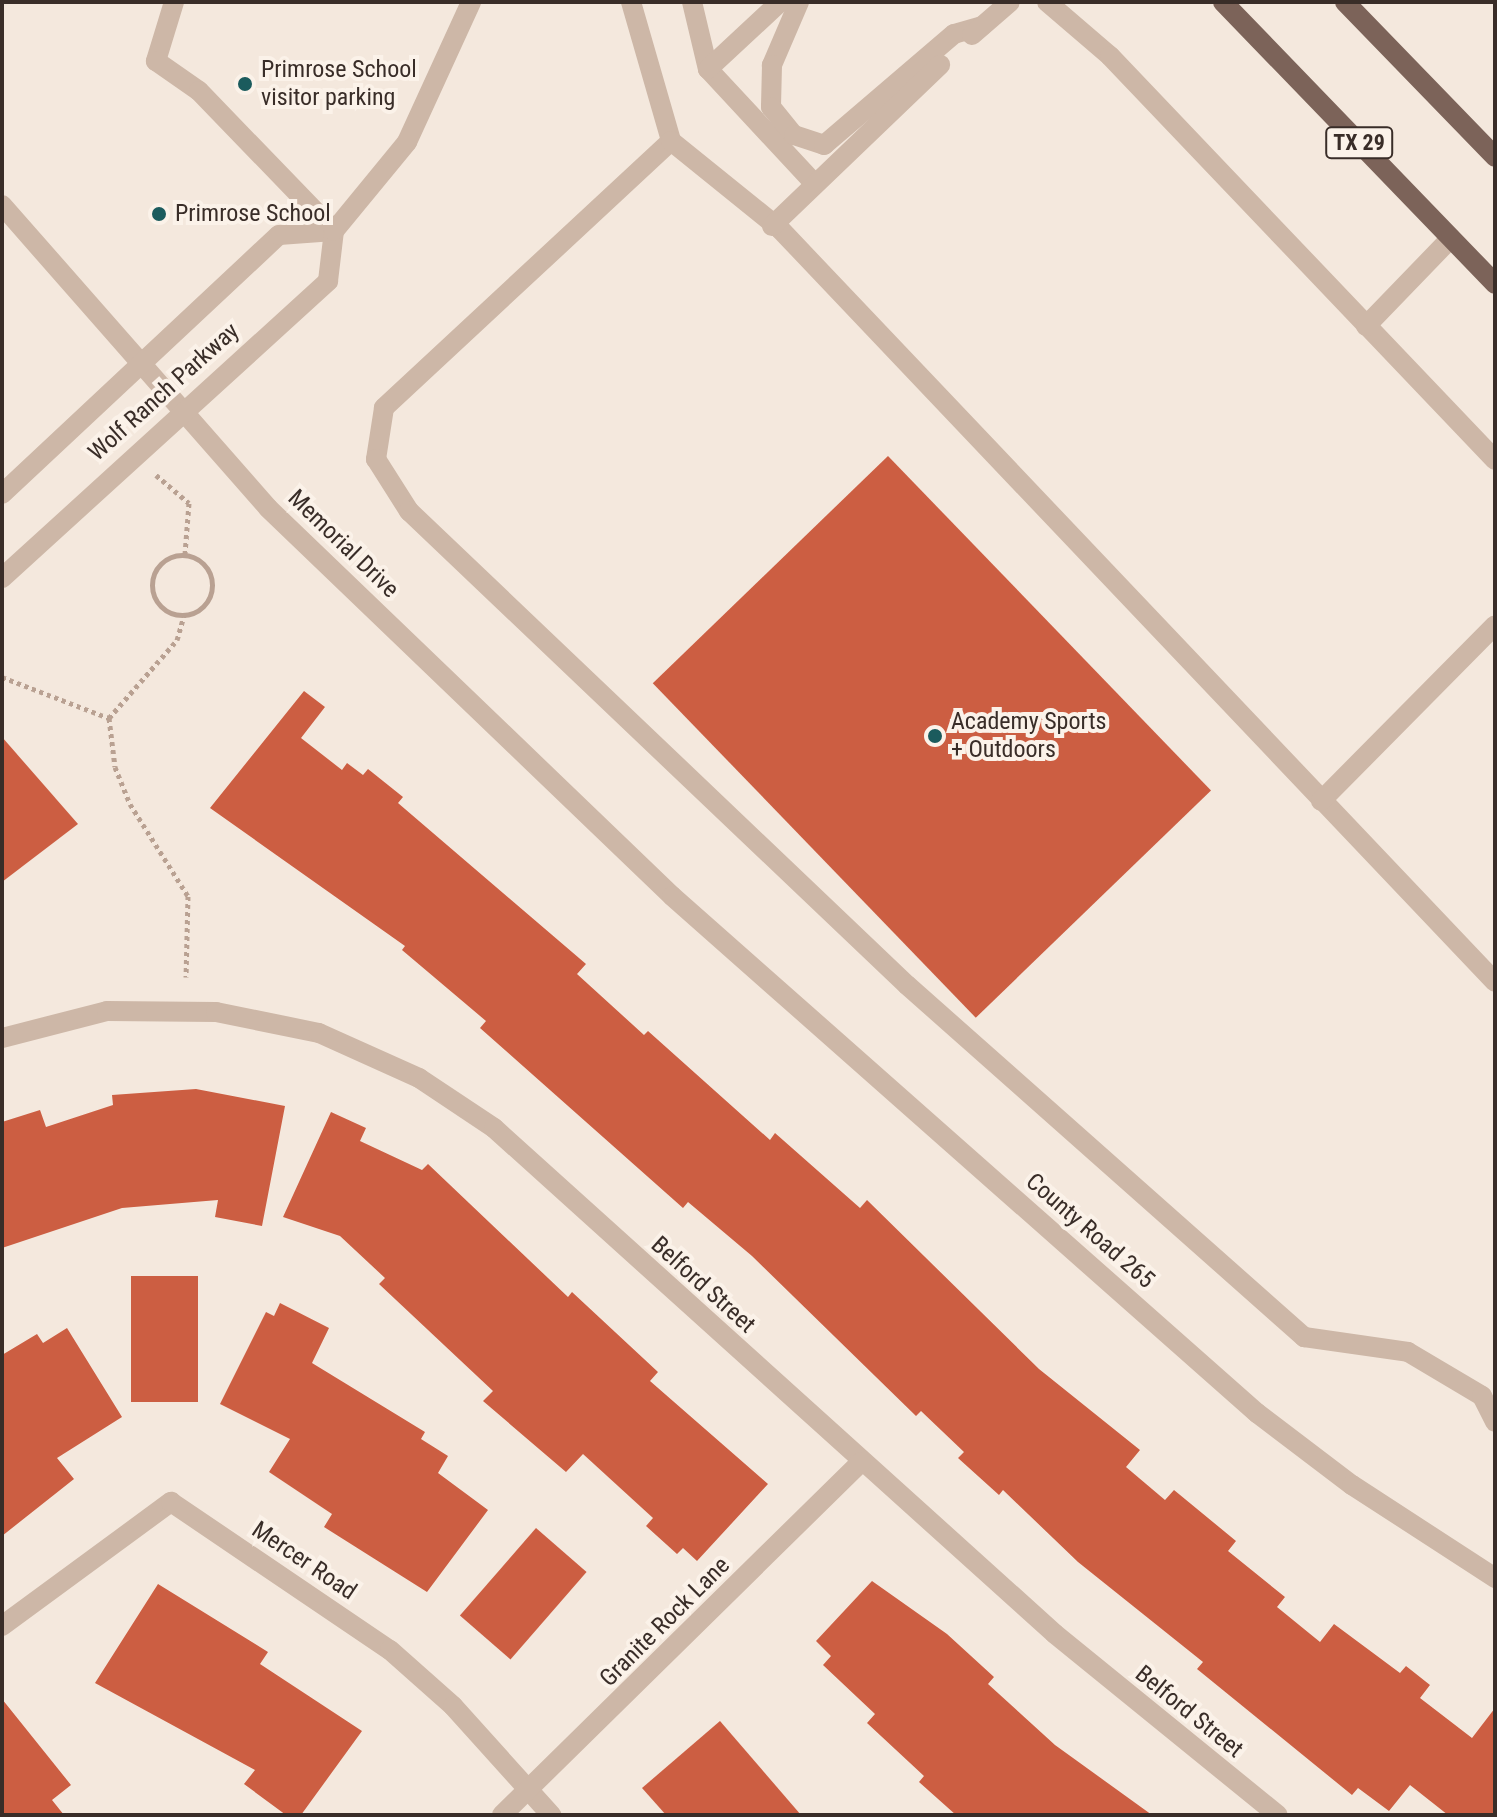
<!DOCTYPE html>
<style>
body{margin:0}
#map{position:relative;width:1497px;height:1817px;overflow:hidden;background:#f4e8dd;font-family:"Roboto Condensed",sans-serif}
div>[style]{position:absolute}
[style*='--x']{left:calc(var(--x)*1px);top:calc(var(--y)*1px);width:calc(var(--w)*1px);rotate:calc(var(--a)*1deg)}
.building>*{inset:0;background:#cc5e42;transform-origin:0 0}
.path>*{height:5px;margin-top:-2.5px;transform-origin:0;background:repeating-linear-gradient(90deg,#b9a192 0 4px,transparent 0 8px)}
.path>.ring{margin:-2.5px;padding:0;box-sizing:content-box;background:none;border:5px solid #b9a192;border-radius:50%}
.minor>*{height:20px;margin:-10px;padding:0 10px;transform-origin:10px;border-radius:10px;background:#cdb7a7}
.major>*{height:20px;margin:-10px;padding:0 10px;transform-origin:10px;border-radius:10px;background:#7c6359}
.dots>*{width:22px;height:22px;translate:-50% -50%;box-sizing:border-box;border:4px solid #fbf2e9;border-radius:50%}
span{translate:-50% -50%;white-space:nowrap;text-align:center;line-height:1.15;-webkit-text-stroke:8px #fbf2e9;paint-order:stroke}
.shield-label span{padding:2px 6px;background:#fbf2e9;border:2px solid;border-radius:6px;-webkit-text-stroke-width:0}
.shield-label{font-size:22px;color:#392d28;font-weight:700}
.poi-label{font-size:24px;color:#392d28}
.left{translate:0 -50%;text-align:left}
.street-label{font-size:24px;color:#392d28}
.frame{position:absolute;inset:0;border:4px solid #392d28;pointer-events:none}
</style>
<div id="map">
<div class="building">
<div style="left:888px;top:456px;width:465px;height:327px;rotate:46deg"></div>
<div style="clip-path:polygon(304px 691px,325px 707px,301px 738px,342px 770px,347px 763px,363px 775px,368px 769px,403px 797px,398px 803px,586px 964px,577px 974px,644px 1035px,648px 1031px,770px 1140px,775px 1133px,860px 1208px,867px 1200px,1039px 1369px,1140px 1450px,1126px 1467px,1165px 1500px,1174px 1490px,1236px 1541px,1228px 1551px,1285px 1597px,1277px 1607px,1320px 1642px,1334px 1624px,1400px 1673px,1406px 1666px,1430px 1685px,1420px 1698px,1472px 1738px,1495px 1708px,1495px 1815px,1448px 1815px,1410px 1785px,1389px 1811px,1358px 1788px,1352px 1795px,1197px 1669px,1203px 1662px,1078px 1562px,1003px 1490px,999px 1495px,958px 1458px,964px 1452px,921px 1411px,916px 1416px,752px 1256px,688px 1202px,683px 1208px,480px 1028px,486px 1021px,402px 950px,405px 946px,210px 808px)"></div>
<div style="clip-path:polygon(2px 737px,78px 824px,2px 882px)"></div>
<div style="clip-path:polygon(196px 1089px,285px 1106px,262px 1226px,215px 1217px,218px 1200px,122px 1208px,2px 1248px,2px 1122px,40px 1110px,46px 1127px,113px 1105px,112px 1095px)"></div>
<div style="clip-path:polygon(331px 1112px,366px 1128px,360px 1141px,422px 1170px,428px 1164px,568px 1297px,572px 1292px,658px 1372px,650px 1381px,768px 1484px,697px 1561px,683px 1548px,677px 1554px,646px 1526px,653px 1518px,583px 1454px,566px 1472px,483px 1401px,493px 1391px,379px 1284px,385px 1278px,340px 1236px,283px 1217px)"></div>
<div style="left:131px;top:1276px;width:67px;height:126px"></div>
<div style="clip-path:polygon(280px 1303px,329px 1328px,312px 1363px,425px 1432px,421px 1439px,448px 1456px,438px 1473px,488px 1510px,427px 1592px,324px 1527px,332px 1514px,269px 1472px,290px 1439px,220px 1404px,266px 1312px,274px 1316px)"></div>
<div style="clip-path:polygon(67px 1328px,122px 1417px,57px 1458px,74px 1479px,2px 1536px,2px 1355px,37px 1334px,43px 1343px)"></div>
<div style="left:536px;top:1528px;width:67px;height:116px;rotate:41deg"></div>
<div style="clip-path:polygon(872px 1581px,947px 1634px,994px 1677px,988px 1684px,1055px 1745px,1152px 1815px,956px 1815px,919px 1782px,924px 1776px,867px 1723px,875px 1714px,823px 1665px,831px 1656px,816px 1641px)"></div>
<div style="clip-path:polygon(158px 1584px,268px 1652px,260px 1664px,362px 1731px,301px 1815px,286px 1815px,244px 1784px,255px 1770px,95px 1683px)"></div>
<div style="clip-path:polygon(2px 1699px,71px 1785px,52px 1800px,64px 1815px,2px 1815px)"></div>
<div style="clip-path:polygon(720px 1721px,801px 1815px,666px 1815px,642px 1788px)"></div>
</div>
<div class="path">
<div style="--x:156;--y:475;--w:43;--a:40.3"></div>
<div style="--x:189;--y:503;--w:51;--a:94.5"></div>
<div class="ring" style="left:152px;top:555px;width:55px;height:55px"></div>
<div style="--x:2;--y:677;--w:115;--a:21"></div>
<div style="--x:109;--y:718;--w:49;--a:83"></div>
<div style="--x:115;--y:767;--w:40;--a:68"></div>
<div style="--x:130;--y:804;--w:109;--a:57.8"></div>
<div style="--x:188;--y:896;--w:81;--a:91.4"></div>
<div style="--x:109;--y:718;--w:103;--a:-48.9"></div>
<div style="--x:177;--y:640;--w:26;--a:-74"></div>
</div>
<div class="minor">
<div style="--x:174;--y:2;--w:62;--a:107"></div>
<div style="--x:156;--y:61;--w:52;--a:34.9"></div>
<div style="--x:199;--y:91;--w:194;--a:46"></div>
<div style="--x:631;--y:2;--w:145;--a:73.9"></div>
<div style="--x:671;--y:141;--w:392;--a:137.1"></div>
<div style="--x:384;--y:408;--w:52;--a:98.9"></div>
<div style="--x:376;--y:459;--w:62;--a:57.6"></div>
<div style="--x:409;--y:511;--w:688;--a:43.59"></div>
<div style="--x:907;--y:985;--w:531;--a:41.56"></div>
<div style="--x:1304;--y:1337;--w:105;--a:8.2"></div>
<div style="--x:1408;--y:1352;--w:86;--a:30.7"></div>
<div style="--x:1482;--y:1396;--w:29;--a:63"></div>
<div style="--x:692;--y:2;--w:69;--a:76.6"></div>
<div style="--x:708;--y:69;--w:157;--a:47.1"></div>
<div style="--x:799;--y:2;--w:69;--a:113.2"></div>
<div style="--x:772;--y:65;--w:42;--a:91.4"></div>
<div style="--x:771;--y:107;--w:36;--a:51"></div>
<div style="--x:794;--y:135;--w:32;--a:18"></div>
<div style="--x:824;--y:145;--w:171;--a:-40.5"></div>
<div style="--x:954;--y:34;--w:29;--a:-16"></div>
<div style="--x:1047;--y:2;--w:83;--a:40.6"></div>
<div style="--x:1110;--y:56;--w:558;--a:46.38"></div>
<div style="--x:972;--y:35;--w:50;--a:-41"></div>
<div style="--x:708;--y:69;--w:98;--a:-42.9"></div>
<div style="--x:671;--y:141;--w:140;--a:38.9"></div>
<div style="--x:780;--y:229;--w:1038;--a:46.48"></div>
<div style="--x:2;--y:205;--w:403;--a:48.7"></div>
<div style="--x:268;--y:508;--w:560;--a:43.84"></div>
<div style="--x:672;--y:896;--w:781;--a:41.47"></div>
<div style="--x:1257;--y:1413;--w:119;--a:37.2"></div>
<div style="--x:1352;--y:1485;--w:171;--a:33"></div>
<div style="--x:772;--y:226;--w:233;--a:-43.8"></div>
<div style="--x:1366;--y:326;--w:122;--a:-46"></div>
<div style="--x:2;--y:494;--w:379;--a:-43.1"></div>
<div style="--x:279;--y:235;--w:55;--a:-4.2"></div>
<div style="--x:2;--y:578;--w:441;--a:-42.3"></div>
<div style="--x:328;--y:281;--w:50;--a:-83.2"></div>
<div style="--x:334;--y:231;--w:115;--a:-50.6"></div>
<div style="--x:407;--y:142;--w:154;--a:-65.4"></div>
<div style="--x:1321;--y:801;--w:247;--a:-45.3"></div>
<div style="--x:2;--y:1038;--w:108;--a:-14.4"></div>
<div style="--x:107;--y:1011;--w:109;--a:0.5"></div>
<div style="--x:216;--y:1012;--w:105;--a:11.5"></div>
<div style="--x:319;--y:1033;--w:110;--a:24.2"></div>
<div style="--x:419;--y:1078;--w:90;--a:33.7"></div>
<div style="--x:494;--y:1128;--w:755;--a:42.05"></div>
<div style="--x:1055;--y:1634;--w:287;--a:39.1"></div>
<div style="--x:2;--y:1626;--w:210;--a:-36.3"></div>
<div style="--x:171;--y:1502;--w:264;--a:34.1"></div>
<div style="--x:390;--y:1650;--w:84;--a:41.6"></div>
<div style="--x:453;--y:1706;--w:147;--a:48"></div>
<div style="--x:502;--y:1815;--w:503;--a:-44.52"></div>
</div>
<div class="major">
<div style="--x:1223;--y:2;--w:392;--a:46"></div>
<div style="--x:1345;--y:2;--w:216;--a:45.9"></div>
</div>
<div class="dots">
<div style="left:245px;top:84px;background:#1b5b5d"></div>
<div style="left:159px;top:214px;background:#1b5b5d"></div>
<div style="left:935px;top:736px;background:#1b5b5d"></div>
</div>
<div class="shield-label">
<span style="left:1359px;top:143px">TX 29</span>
</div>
<div class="poi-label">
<span class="left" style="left:261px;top:84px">Primrose School<br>visitor parking</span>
<span class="left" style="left:175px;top:214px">Primrose School</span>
<span class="left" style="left:951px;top:736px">Academy Sports<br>+ Outdoors</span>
</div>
<div class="street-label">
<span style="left:164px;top:392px;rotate:-42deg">Wolf Ranch Parkway</span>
<span style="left:343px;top:544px;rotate:44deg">Memorial Drive</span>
<span style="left:1090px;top:1231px;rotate:41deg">County Road 265</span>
<span style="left:703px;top:1285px;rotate:42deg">Belford Street</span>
<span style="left:304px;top:1561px;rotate:34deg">Mercer Road</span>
<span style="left:665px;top:1622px;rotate:-45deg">Granite Rock Lane</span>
<span style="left:1189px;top:1712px;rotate:39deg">Belford Street</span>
</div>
<div class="frame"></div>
</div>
